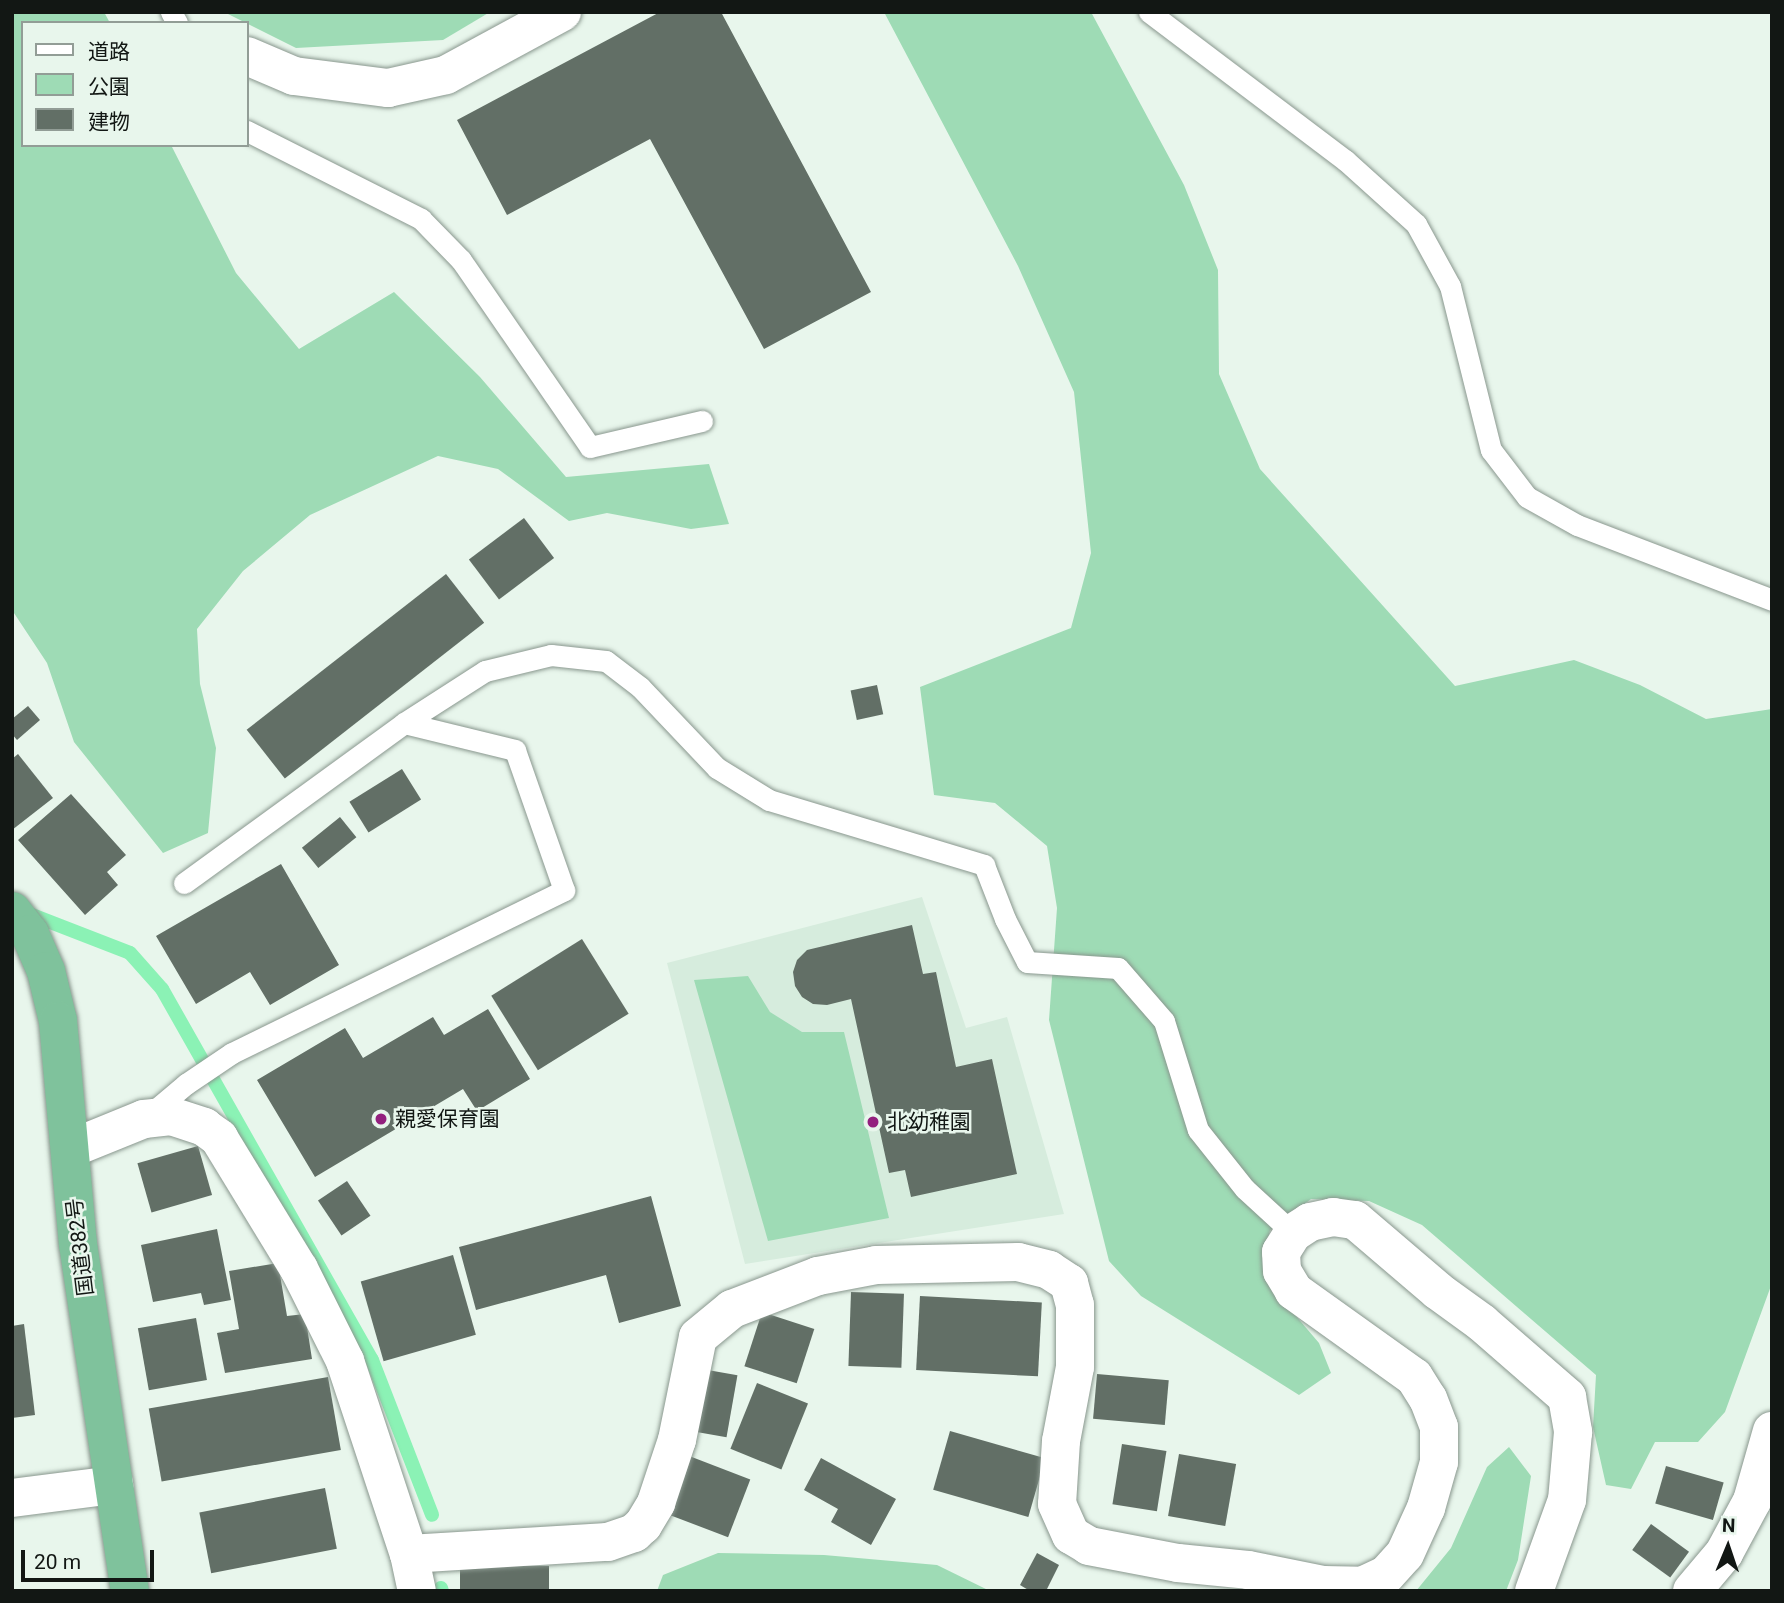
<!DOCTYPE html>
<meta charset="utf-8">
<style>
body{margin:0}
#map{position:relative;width:1784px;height:1603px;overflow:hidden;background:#e8f6ec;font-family:Roboto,"Noto Sans JP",sans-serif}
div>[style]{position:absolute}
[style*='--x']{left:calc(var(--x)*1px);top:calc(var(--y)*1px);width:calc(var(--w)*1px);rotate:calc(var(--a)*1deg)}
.built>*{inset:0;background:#d6ecdd}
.green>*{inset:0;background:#9edbb5}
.stream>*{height:14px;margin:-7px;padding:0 7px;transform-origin:7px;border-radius:7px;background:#8bf2b5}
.building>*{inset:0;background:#626f66;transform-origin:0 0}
.roads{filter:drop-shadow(0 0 2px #89978e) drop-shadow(0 0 2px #89978e)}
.service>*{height:21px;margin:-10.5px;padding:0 10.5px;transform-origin:10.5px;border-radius:10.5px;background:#fff}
.minor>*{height:38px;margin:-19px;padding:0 19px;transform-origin:19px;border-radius:19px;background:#fff}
.trunk>*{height:38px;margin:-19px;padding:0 19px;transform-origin:19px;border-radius:19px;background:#7fc29c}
.dots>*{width:19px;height:19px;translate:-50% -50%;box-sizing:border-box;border:4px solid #e8f6ec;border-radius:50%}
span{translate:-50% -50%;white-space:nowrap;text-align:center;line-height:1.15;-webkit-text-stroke:5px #e8f6ec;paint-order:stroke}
.poi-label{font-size:21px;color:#121714}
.left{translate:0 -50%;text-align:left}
.street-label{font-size:21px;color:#121714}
.frame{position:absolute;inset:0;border:14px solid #121714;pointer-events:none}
.legend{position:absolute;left:21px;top:21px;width:228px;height:126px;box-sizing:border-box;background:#e8f6ec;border:2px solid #929d96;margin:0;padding:9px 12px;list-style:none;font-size:21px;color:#121714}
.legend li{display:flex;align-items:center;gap:14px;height:35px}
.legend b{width:35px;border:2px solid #929d96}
.north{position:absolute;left:1693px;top:1512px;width:70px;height:70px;-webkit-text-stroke:5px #e8f6ec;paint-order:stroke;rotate:2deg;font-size:19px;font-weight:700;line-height:28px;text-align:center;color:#121714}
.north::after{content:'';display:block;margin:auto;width:24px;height:32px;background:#121714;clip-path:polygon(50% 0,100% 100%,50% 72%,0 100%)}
.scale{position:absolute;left:21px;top:1550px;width:133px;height:32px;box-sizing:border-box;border:4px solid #121714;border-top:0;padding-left:9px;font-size:21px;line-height:24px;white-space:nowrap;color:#121714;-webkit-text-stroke:5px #e8f6ec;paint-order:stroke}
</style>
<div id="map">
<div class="built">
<div style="clip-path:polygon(922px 897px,966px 1028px,1007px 1017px,1064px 1214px,745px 1264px,667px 963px)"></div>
</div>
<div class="green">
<div style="clip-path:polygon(12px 12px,104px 12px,110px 23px,23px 23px,23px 145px,171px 145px,236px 273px,299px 349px,394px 292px,480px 377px,566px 477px,709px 464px,729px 524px,691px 529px,607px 513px,569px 521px,498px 469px,438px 456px,310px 515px,243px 571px,197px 629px,200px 684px,216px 748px,208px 833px,163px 853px,74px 742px,47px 663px,12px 610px)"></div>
<div style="clip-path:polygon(224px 12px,490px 12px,443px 40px,296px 48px)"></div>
<div style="clip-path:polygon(884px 12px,1091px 12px,1184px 185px,1218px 270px,1219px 374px,1260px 469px,1455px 686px,1574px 660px,1640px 685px,1706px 719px,1772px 709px,1772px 1283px,1725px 1412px,1698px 1442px,1655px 1442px,1631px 1489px,1606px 1485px,1593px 1427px,1596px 1375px,1422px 1225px,1369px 1201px,1311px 1199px,1270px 1230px,1263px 1264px,1284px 1302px,1319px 1343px,1331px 1373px,1299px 1395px,1141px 1296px,1109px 1261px,1049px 1020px,1057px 908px,1047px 846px,995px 803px,934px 795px,920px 687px,1071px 628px,1091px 553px,1074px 392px,1018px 266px)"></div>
<div style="clip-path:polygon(748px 976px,770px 1012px,802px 1032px,844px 1032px,889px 1218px,768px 1241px,694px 980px)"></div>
<div style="clip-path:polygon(1509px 1447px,1531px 1476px,1518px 1560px,1506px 1591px,1416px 1591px,1451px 1548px,1487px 1467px)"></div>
<div style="clip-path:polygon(718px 1553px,824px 1555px,937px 1565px,990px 1591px,657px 1591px,663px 1575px)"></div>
</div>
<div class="stream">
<div style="--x:27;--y:913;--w:110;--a:21.2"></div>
<div style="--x:130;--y:953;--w:48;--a:48.4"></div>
<div style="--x:162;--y:989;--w:426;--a:60.5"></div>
<div style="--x:372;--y:1360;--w:166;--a:68.8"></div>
<div style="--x:441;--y:1588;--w:3;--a:72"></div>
</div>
<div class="building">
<div style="clip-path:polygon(660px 12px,721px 12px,871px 292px,764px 349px,650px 139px,507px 215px,457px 120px)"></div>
<div style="left:524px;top:518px;width:50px;height:69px;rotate:53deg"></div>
<div style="left:446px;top:574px;width:62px;height:253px;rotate:52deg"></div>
<div style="left:877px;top:685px;width:30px;height:27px;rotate:78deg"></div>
<div style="clip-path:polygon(28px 706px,40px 720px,17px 740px,12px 734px,12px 719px)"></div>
<div style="clip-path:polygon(18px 754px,53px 798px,12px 830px,12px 759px)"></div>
<div style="left:402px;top:769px;width:36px;height:62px;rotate:58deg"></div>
<div style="clip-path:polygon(71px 794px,126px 855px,107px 872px,118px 885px,85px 915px,18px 840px)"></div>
<div style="left:340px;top:817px;width:26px;height:49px;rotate:51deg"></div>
<div style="clip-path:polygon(281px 864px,339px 965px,270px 1005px,250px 972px,196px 1004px,156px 936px)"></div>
<div style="clip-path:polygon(912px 925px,923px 974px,936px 972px,956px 1067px,992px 1059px,1017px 1174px,911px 1197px,905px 1170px,889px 1173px,851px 999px,827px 1005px,813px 1004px,802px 997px,795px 986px,793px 972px,797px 960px,807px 950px)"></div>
<div style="left:582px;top:939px;width:88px;height:107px;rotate:58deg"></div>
<div style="clip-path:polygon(488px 1009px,530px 1079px,477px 1111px,463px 1089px,315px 1177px,257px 1080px,345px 1028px,363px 1058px,433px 1017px,444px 1035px)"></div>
<div style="left:198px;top:1146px;width:51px;height:63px;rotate:74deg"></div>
<div style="left:347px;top:1181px;width:42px;height:35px;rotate:56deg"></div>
<div style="clip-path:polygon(651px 1196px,681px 1306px,619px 1323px,606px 1275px,476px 1310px,459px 1247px)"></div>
<div style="clip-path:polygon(217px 1229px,231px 1300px,204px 1305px,201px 1293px,153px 1302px,141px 1245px)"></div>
<div style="left:453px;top:1255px;width:83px;height:96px;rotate:74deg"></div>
<div style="clip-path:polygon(278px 1263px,287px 1316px,305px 1314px,312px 1359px,225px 1373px,217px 1333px,239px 1329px,229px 1271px)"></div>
<div style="left:851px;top:1292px;width:53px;height:74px;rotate:2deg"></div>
<div style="left:920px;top:1296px;width:122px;height:74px;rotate:3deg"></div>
<div style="left:762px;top:1312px;width:55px;height:57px;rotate:18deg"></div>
<div style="left:196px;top:1318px;width:63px;height:59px;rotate:80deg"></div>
<div style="clip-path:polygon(24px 1324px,35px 1415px,12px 1418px,12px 1326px)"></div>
<div style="left:702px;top:1369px;width:36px;height:63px;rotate:10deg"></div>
<div style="left:1097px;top:1374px;width:72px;height:45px;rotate:5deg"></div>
<div style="left:328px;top:1377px;width:74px;height:182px;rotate:80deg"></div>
<div style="left:757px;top:1383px;width:55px;height:71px;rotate:22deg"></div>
<div style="left:950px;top:1431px;width:99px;height:61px;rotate:16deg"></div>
<div style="left:1122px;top:1444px;width:45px;height:61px;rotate:9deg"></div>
<div style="left:684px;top:1454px;width:71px;height:62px;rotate:21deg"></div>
<div style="left:1179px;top:1454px;width:58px;height:63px;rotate:10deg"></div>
<div style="clip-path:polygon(821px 1458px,896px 1499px,871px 1545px,831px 1522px,838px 1509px,804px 1490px)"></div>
<div style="left:1666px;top:1466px;width:60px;height:39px;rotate:16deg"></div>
<div style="left:325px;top:1488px;width:62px;height:128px;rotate:79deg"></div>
<div style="left:1651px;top:1524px;width:47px;height:32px;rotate:36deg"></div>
<div style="clip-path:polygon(1037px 1553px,1059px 1565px,1046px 1591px,1030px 1591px,1020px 1585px)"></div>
<div style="left:460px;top:1566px;width:89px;height:25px"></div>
</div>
<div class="roads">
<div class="service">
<div style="--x:171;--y:12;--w:13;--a:61"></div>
<div style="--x:1149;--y:12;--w:246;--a:37.1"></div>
<div style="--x:1345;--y:160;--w:96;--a:42"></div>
<div style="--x:1416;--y:224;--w:71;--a:61.3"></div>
<div style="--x:1450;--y:286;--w:169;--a:76"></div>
<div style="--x:1491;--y:450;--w:59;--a:52.5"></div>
<div style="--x:1527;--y:497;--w:57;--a:29.2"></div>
<div style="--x:1577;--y:525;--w:209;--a:21"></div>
<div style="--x:247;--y:131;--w:195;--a:26.8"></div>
<div style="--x:421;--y:219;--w:57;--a:45.7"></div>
<div style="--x:461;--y:260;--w:227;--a:55.4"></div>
<div style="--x:590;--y:447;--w:115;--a:-13.1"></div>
<div style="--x:184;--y:883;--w:272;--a:-36"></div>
<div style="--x:404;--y:723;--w:96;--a:-32.7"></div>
<div style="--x:485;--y:671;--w:68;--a:-13.6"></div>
<div style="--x:551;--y:655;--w:55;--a:6.2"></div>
<div style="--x:606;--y:661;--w:43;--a:37.4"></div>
<div style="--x:640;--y:687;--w:112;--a:46.5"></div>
<div style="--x:717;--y:768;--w:61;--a:31.6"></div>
<div style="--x:769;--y:800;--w:225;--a:16.8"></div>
<div style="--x:984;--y:865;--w:58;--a:68.7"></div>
<div style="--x:1005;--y:919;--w:48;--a:62.9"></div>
<div style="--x:1027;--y:962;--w:91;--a:3.8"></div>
<div style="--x:1118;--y:968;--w:70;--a:49"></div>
<div style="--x:1164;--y:1021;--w:114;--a:72.7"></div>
<div style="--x:1198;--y:1130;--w:75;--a:51.5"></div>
<div style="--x:1245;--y:1189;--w:65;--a:42.5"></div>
<div style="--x:148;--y:1116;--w:50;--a:-40.1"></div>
<div style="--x:186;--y:1084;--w:55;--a:-34"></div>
<div style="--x:232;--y:1053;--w:370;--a:-26.1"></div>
<div style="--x:564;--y:890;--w:148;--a:-109.3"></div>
<div style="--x:515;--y:750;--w:114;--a:-166.3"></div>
</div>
<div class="minor">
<div style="--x:247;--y:56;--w:51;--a:23.1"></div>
<div style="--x:294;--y:76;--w:95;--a:7.3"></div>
<div style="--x:388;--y:88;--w:59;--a:-12.6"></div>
<div style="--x:446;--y:75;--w:132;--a:-28.5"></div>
<div style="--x:70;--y:1149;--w:80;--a:-22.1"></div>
<div style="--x:144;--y:1119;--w:27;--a:-6"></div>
<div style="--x:171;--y:1116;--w:35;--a:18"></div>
<div style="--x:204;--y:1127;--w:19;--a:36"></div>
<div style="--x:219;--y:1138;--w:153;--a:58.6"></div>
<div style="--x:299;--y:1269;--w:103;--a:63.4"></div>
<div style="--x:345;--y:1361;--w:203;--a:71.7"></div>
<div style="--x:409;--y:1554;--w:38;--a:78"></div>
<div style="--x:12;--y:1498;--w:103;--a:-7.3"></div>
<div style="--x:409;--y:1554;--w:199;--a:-3.5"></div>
<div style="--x:608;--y:1542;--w:28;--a:-19"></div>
<div style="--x:634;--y:1533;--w:12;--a:-42"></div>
<div style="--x:643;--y:1525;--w:26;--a:-59"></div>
<div style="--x:656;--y:1503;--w:66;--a:-71.6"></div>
<div style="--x:677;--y:1440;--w:105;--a:-78.5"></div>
<div style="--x:698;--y:1337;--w:44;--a:-39.5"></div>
<div style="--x:732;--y:1309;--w:92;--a:-21"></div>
<div style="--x:818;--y:1276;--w:59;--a:-10.7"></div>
<div style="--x:876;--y:1265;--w:142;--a:-1.2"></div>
<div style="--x:1018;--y:1262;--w:32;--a:14"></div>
<div style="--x:1049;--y:1270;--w:24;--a:33"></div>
<div style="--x:1069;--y:1283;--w:23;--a:75"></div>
<div style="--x:1075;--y:1305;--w:62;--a:90"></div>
<div style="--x:1075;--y:1367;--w:75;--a:100.7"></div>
<div style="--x:1061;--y:1441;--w:63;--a:93.6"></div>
<div style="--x:1057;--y:1504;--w:34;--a:66"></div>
<div style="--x:1071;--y:1535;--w:21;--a:31"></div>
<div style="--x:1089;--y:1546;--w:91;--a:10.8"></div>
<div style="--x:1178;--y:1563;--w:70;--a:5.7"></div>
<div style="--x:1248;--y:1570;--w:76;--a:11.3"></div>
<div style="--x:1323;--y:1585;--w:39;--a:1"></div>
<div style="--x:1362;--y:1586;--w:26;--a:-25"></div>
<div style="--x:1386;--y:1575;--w:28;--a:-48"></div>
<div style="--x:1405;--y:1554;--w:51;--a:-65.5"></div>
<div style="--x:1426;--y:1508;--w:48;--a:-74.2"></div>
<div style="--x:1439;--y:1462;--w:35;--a:-90"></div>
<div style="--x:1439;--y:1427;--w:30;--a:-111"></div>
<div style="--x:1428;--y:1399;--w:26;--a:-122"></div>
<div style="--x:1414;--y:1377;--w:148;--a:-144.4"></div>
<div style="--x:1294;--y:1291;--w:23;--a:-121"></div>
<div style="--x:1282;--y:1271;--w:19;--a:-93"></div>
<div style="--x:1281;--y:1252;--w:22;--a:-58"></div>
<div style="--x:1293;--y:1233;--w:20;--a:-33"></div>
<div style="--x:1310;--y:1222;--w:24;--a:-12"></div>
<div style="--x:1333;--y:1217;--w:22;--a:8"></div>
<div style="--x:1355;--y:1220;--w:109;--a:40.5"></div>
<div style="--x:1438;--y:1291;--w:54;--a:36"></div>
<div style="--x:1482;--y:1323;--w:113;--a:41"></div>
<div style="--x:1567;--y:1397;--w:36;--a:80"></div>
<div style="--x:1573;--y:1432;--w:68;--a:95"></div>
<div style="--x:1567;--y:1500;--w:97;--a:109.9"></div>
<div style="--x:1692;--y:1591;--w:50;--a:-49.9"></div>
<div style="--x:1724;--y:1553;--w:59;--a:-61.7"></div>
<div style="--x:1752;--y:1501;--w:73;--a:-74.1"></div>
</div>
<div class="trunk">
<div style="--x:12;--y:911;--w:29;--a:52"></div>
<div style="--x:30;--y:934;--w:40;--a:66.6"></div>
<div style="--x:46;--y:971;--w:51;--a:76.5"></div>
<div style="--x:58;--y:1021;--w:224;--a:84.9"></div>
<div style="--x:78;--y:1244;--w:351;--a:81.5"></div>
</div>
</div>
<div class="dots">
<div style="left:381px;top:1119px;background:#93207e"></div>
<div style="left:873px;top:1122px;background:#93207e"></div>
</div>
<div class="poi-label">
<span class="left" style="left:395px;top:1119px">親愛保育園</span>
<span class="left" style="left:887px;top:1122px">北幼稚園</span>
</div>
<div class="street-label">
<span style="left:80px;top:1247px;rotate:-97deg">国道382号</span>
</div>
<div class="frame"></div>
<ul class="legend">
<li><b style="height:9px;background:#fff"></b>道路</li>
<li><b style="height:19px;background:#9edbb5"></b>公園</li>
<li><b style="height:19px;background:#626f66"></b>建物</li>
</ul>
<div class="north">N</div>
<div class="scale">20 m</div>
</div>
